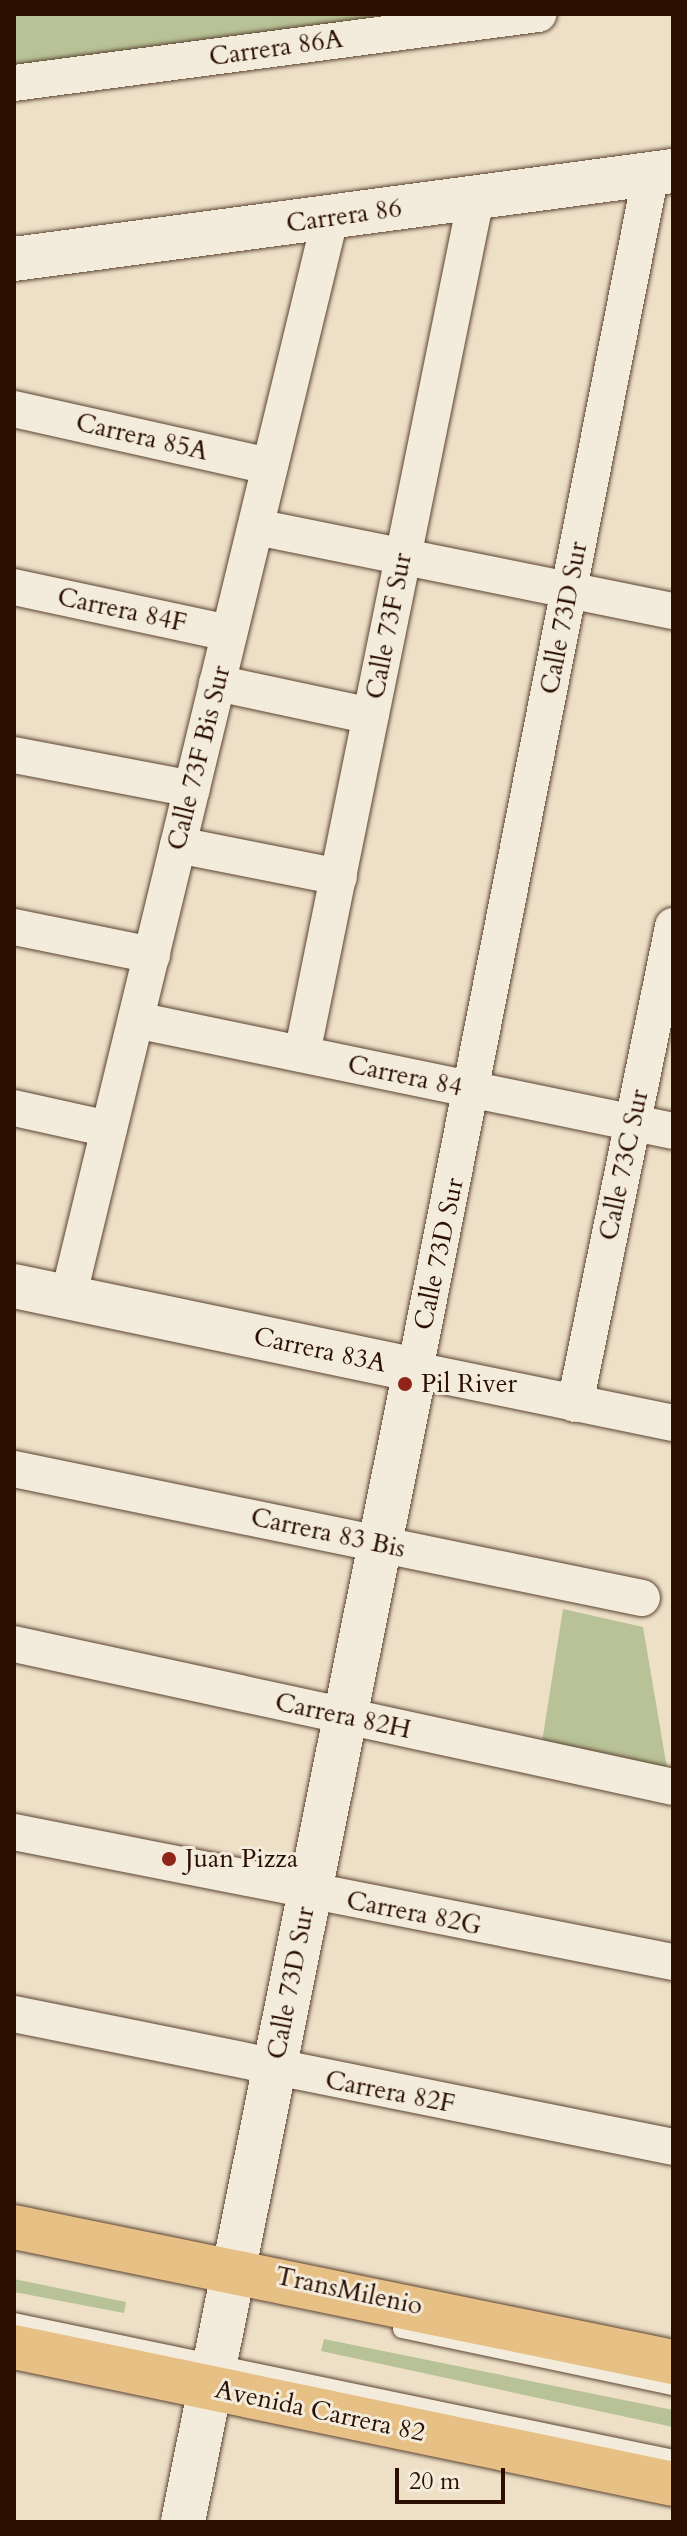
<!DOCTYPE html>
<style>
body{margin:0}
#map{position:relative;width:687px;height:2536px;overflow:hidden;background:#ede0c7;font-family:Cardo,serif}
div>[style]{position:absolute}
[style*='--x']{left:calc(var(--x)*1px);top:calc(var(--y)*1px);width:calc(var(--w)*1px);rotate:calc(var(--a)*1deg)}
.green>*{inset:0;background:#b8c296}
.roads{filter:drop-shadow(0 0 2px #5c4332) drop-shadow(0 0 2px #5c4332)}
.service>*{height:18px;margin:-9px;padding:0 9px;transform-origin:9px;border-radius:9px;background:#f3ebdb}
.minor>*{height:36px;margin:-18px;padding:0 18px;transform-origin:18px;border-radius:18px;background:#f3ebdb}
.tertiary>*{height:44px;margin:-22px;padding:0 22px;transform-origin:22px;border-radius:22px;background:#f3ebdb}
.primary>*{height:44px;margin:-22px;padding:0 22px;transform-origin:22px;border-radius:22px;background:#e6c084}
.dots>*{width:22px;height:22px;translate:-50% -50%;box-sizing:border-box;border:4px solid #f3ebdb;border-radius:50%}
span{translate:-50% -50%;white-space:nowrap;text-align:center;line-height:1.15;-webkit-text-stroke:6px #f3ebdb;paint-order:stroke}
.street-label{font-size:26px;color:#2b0f00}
.poi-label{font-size:26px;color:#2b0f00}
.left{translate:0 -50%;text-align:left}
.frame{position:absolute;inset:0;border:16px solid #2b0f00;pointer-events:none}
.scale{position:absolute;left:395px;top:2468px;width:110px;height:36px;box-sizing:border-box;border:4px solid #2b0f00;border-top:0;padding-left:10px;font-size:24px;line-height:28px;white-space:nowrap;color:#2b0f00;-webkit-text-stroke:6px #f3ebdb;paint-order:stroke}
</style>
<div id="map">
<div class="green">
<div style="clip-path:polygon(14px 14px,374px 14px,373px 19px,14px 69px)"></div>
<div style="clip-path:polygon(563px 1609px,643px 1627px,667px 1768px,542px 1742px)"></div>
<div style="clip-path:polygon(14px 2279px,126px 2302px,124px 2313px,14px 2292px)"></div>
<div style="clip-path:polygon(324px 2339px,673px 2410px,673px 2427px,321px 2351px)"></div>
</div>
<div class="roads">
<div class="service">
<div style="--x:14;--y:2322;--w:673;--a:11.74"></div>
<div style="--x:402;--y:2329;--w:277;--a:11.9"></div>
</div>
<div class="minor">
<div style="--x:14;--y:83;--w:529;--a:-7.5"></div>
<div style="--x:651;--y:173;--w:1220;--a:101.15"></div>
<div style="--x:415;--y:1370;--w:263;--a:11.6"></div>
<div style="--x:14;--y:409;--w:262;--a:12.6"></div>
<div style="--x:256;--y:527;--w:425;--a:11.4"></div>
<div style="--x:14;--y:587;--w:220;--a:12.1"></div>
<div style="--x:217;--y:683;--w:157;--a:12.1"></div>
<div style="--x:14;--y:755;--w:181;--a:10.8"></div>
<div style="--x:178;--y:845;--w:164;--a:11.2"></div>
<div style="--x:14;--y:927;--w:141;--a:11.5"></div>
<div style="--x:136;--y:1020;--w:548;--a:11.68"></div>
<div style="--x:302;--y:1054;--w:874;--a:-78.51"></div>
<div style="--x:14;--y:1108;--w:97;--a:12.5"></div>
<div style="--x:68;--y:1298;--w:1110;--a:-76.35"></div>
<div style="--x:575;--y:1404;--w:488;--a:-78.4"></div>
<div style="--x:14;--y:1469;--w:641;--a:11.61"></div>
<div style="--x:14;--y:1644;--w:674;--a:12.24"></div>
<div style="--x:14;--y:1832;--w:672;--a:11.16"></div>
<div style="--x:14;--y:2014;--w:672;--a:11.41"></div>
</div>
<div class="tertiary">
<div style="--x:14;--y:259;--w:665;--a:-7.61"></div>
<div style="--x:14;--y:1286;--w:410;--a:11.8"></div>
<div style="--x:415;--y:1370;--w:1175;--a:101.39"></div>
</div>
<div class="primary">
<div style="--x:14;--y:2227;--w:673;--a:11.58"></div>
<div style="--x:14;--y:2347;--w:673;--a:11.74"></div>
</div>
</div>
<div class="dots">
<div style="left:405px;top:1384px;background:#8f2418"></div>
<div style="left:169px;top:1859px;background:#8f2418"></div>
</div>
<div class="street-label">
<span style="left:276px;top:48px;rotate:-8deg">Carrera 86A</span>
<span style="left:344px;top:216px;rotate:-8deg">Carrera 86</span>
<span style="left:142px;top:437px;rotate:13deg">Carrera 85A</span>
<span style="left:122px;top:610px;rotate:12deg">Carrera 84F</span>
<span style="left:564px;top:618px;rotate:-79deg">Calle 73D Sur</span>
<span style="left:389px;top:626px;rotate:-79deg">Calle 73F Sur</span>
<span style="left:199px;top:758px;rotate:-76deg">Calle 73F Bis Sur</span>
<span style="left:405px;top:1076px;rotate:12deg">Carrera 84</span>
<span style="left:624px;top:1165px;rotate:-78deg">Calle 73C Sur</span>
<span style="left:439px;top:1254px;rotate:-78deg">Calle 73D Sur</span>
<span style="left:320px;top:1350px;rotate:12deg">Carrera 83A</span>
<span style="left:328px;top:1533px;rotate:12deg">Carrera 83 Bis</span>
<span style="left:343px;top:1716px;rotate:12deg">Carrera 82H</span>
<span style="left:414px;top:1913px;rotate:11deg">Carrera 82G</span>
<span style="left:291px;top:1983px;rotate:-79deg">Calle 73D Sur</span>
<span style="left:390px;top:2092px;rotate:11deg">Carrera 82F</span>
<span style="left:349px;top:2291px;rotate:12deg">TransMilenio</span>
<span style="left:320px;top:2411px;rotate:12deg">Avenida Carrera 82</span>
</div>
<div class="poi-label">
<span class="left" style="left:421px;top:1384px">Pil River</span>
<span class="left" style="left:185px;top:1859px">Juan Pizza</span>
</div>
<div class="frame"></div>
<div class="scale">20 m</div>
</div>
